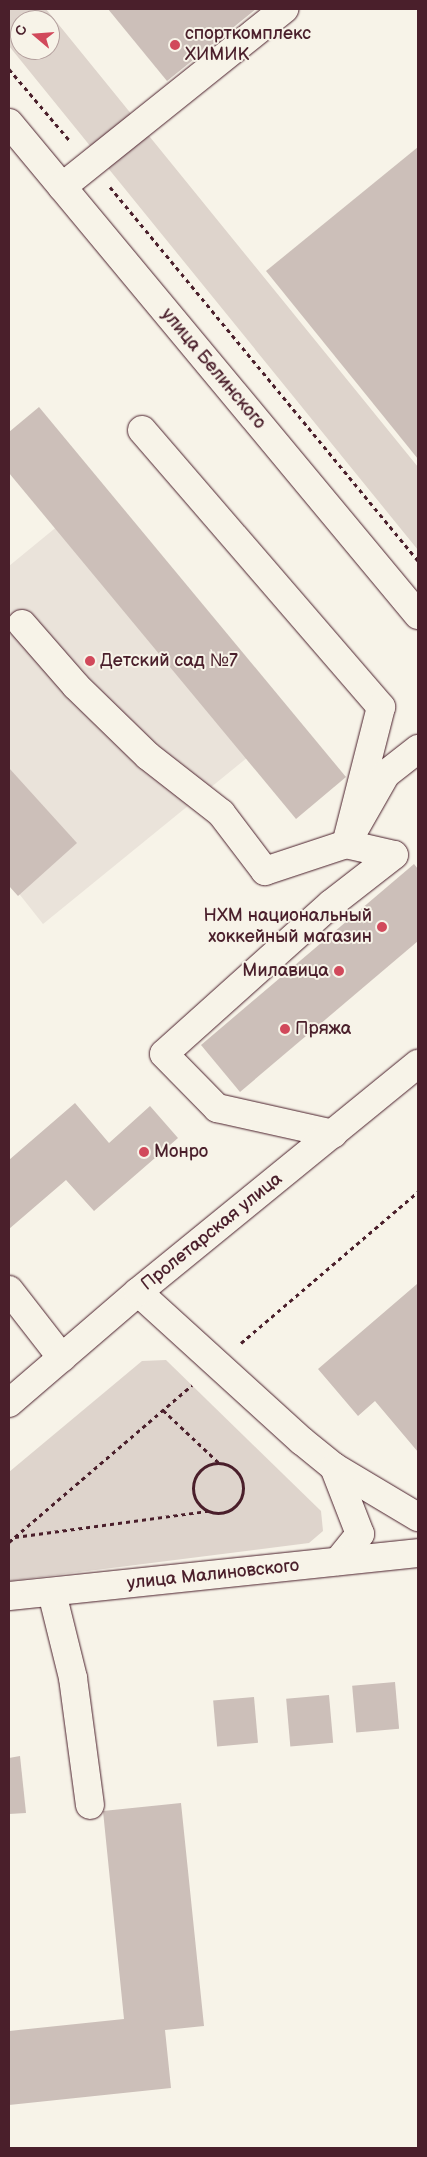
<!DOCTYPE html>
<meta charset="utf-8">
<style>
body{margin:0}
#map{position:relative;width:427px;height:2157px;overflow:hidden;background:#f7f3e8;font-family:"Balsamiq Sans",sans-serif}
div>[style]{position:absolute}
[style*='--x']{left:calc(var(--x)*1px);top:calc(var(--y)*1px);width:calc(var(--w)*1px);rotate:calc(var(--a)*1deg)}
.built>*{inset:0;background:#eae3da}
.green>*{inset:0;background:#ded4cc}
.building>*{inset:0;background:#ccbfb9;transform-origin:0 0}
.path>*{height:3px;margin-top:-1.5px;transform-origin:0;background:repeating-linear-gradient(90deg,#4a1f2b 0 4px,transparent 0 8px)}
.path>.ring{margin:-1.5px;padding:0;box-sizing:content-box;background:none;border:3px solid #4a1f2b;border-radius:50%}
.roads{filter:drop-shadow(0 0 1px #4a1f2b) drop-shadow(0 0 1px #4a1f2b)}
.minor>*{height:28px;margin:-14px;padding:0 14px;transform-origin:14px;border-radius:14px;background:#f7f3e8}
.major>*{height:28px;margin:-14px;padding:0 14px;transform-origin:14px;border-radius:14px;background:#f7f3e8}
.dots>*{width:14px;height:14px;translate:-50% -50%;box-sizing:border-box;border:2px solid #f7f3e8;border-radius:50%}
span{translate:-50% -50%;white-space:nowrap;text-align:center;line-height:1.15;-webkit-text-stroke:4px #f7f3e8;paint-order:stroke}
.poi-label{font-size:18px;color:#4a1f2b}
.left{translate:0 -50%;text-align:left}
.right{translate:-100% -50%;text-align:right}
.street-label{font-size:18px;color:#4a1f2b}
.frame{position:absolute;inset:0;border:10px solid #4a1f2b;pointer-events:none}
.north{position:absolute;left:10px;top:10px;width:50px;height:50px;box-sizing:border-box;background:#f7f3e8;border:1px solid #b29e9c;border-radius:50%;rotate:288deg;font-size:14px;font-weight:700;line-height:20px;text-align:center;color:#4a1f2b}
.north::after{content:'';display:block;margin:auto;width:18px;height:22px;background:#d1495b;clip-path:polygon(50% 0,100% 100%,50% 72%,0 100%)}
</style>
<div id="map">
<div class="built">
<div style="clip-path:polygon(59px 525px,248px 757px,43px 924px,9px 881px,9px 566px)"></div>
</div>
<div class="green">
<div style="clip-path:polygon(evenodd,9px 9px,46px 9px,418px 467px,418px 550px,9px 46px,9px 9px,20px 20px,50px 20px,50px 50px,20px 50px,20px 20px)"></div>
<div style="clip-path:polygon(166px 1360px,321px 1511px,323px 1531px,309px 1543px,9px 1581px,9px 1472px,142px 1361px)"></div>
</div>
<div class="building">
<div style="clip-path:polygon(108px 9px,256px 9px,167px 81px)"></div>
<div style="clip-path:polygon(418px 147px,418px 459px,266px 271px)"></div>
<div style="clip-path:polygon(39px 407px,346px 777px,296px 819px,9px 473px,9px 432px)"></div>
<div style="clip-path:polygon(9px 768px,77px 843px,18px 896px,9px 886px)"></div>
<div style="clip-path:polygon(414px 864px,418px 869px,418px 941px,240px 1092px,201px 1045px)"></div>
<div style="clip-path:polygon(75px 1103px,109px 1143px,150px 1106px,178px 1138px,94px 1211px,66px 1180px,9px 1229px,9px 1160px)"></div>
<div style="clip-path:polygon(417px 1284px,418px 1286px,418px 1452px,375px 1401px,358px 1416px,318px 1369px)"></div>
<div style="left:395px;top:1682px;width:47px;height:43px;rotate:85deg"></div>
<div style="left:329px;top:1695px;width:48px;height:43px;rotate:85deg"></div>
<div style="left:254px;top:1697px;width:46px;height:41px;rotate:85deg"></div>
<div style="clip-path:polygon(20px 1756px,26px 1813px,9px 1814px,9px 1758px)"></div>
<div style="clip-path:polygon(181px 1803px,204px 2026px,165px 2030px,171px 2088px,9px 2105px,9px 2031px,124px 2019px,103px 1811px)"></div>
</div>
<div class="path">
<div style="--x:9;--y:69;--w:94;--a:49.7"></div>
<div style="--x:110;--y:187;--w:484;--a:50.5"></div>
<div style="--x:241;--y:1343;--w:233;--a:-40.5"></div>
<div style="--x:163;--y:1410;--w:77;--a:43.4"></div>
<div class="ring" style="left:193px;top:1463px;width:47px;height:47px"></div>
<div style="--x:15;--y:1537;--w:195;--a:-7.7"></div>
<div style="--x:9;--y:1542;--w:241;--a:-40.6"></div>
</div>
<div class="roads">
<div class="minor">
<div style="--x:9;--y:123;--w:640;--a:50.26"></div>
<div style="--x:62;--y:187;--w:285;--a:-38.7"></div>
<div style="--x:142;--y:430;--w:366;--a:49.2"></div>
<div style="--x:381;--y:707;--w:141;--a:104.3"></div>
<div style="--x:346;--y:844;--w:49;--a:12.9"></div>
<div style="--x:394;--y:855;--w:80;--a:142.1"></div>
<div style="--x:331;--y:904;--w:224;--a:138.1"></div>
<div style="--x:164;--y:1054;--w:76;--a:45.5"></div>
<div style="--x:217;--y:1108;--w:119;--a:12.6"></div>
<div style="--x:22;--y:624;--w:82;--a:48.9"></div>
<div style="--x:76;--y:686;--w:100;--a:44.2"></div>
<div style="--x:148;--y:756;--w:93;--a:38"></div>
<div style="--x:221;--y:813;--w:73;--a:52.8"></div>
<div style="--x:265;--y:871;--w:85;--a:-18.4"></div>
<div style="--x:346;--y:844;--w:81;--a:-60.3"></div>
<div style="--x:386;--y:774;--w:41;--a:-38"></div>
<div style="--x:9;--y:1290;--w:86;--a:52.1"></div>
<div style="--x:138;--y:1292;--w:222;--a:42.3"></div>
<div style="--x:302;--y:1441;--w:41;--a:39.1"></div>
<div style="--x:334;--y:1467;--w:98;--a:30.8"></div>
<div style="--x:334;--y:1467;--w:72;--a:68.8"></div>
<div style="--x:360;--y:1534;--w:35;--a:129"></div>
<div style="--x:52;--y:1593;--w:88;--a:76.1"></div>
<div style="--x:73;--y:1678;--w:128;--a:82.4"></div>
<div style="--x:9;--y:1596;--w:411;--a:-6"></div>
</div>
<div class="major">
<div style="--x:9;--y:1403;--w:170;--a:-40.7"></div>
<div style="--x:138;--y:1292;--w:361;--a:-39.2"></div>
</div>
</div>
<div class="dots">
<div style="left:175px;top:45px;background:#d1495b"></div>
<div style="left:90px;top:661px;background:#d1495b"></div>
<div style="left:382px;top:927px;background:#d1495b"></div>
<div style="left:339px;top:971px;background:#d1495b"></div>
<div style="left:285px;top:1029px;background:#d1495b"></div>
<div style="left:144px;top:1152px;background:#d1495b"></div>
</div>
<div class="poi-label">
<span class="left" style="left:185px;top:45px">спорткомплекс<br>ХИМИК</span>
<span class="left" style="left:100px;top:661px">Детский сад №7</span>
<span class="right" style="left:372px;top:927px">НХМ национальный<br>хоккейный магазин</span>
<span class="right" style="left:329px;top:971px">Милавица</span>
<span class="left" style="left:295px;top:1029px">Пряжа</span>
<span class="left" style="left:154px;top:1152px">Монро</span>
</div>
<div class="street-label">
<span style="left:213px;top:369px;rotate:50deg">улица Белинского</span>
<span style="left:212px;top:1232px;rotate:-39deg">Пролетарская улица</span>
<span style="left:213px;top:1575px;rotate:-6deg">улица Малиновского</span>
</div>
<div class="frame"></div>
<div class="north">С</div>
</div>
